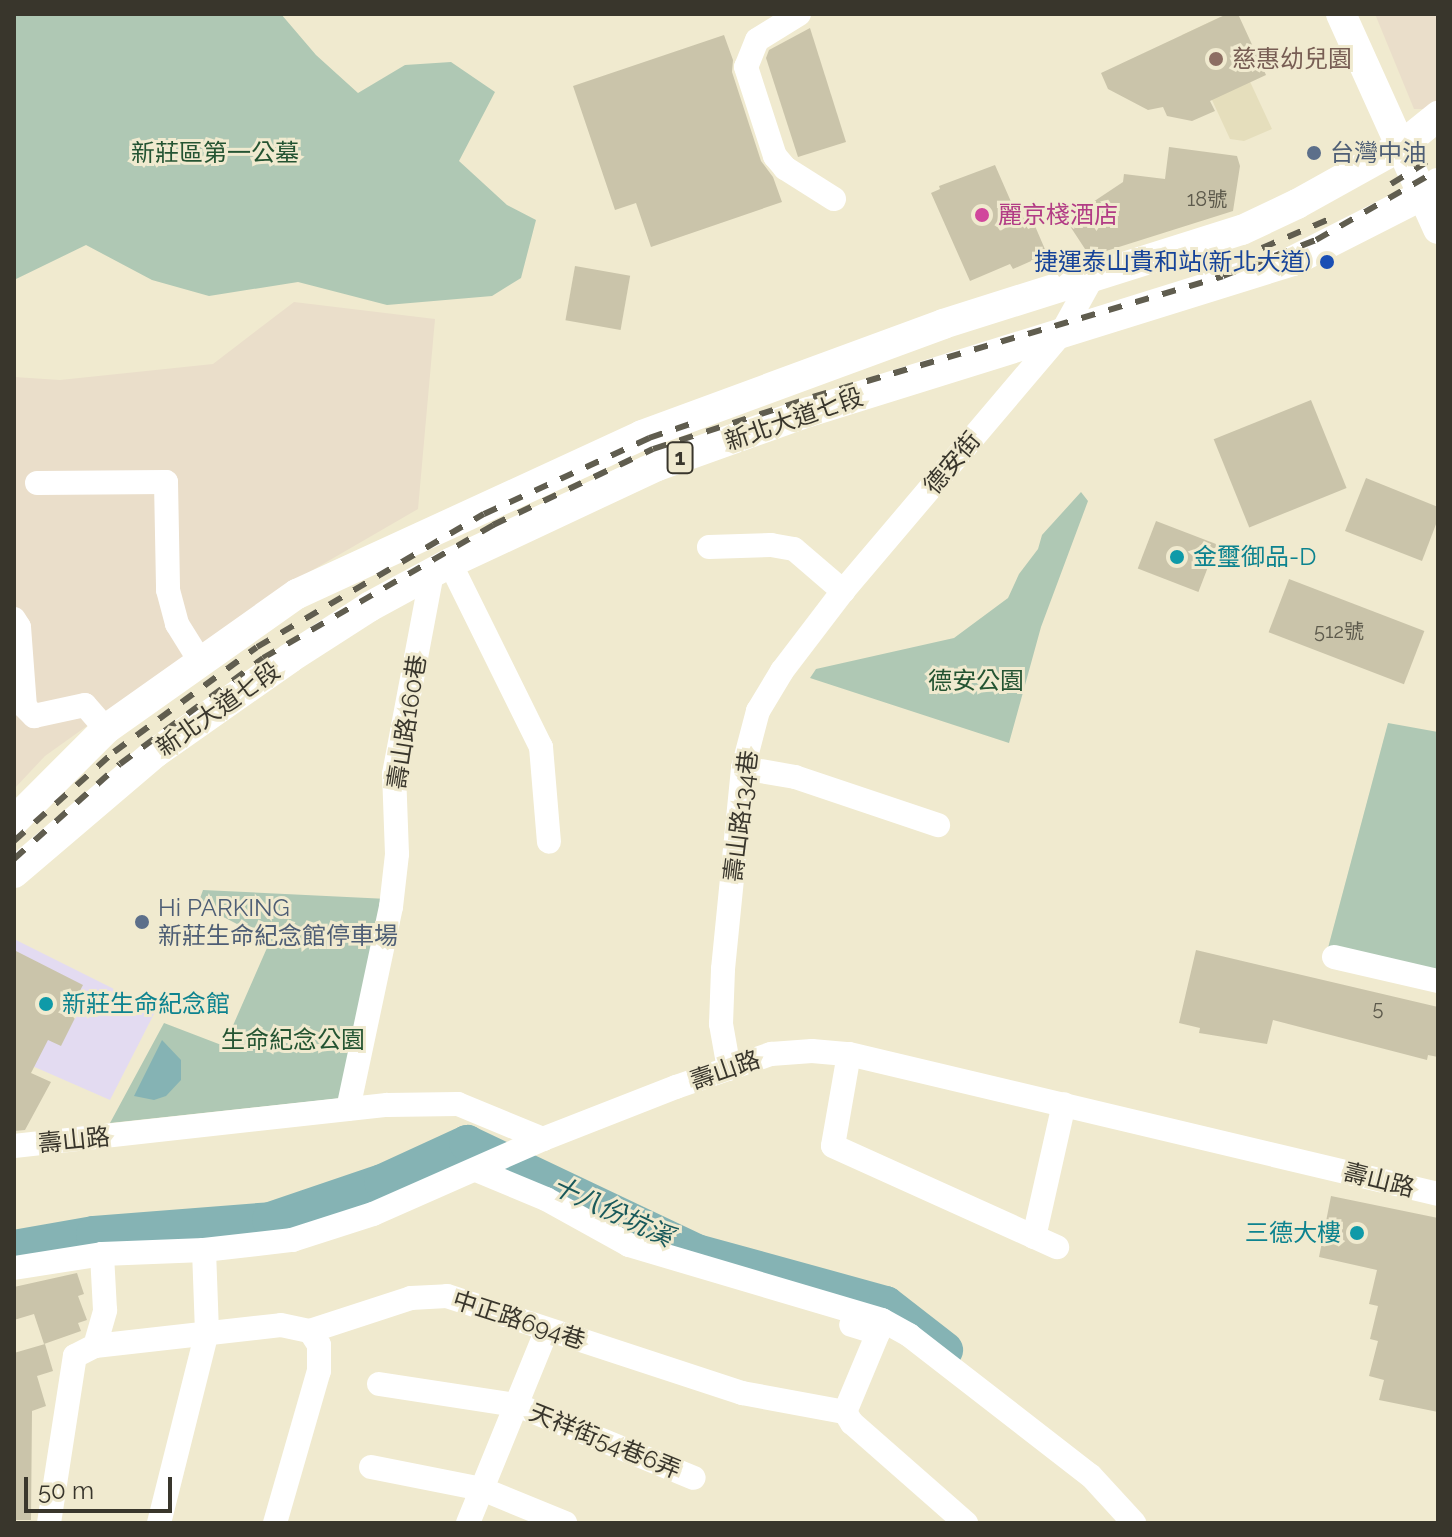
<!DOCTYPE html>
<meta charset="utf-8">
<style>
body{margin:0}
#map{position:relative;width:1452px;height:1537px;overflow:hidden;background:#f0eacf;font-family:Raleway,"Noto Sans TC",sans-serif}
div>[style]{position:absolute}
[style*='--x']{left:calc(var(--x)*1px);top:calc(var(--y)*1px);width:calc(var(--w)*1px);rotate:calc(var(--a)*1deg)}
.commercial>*{inset:0;background:#e3dbf1}
.industrial>*{inset:0;background:#eadeca}
.built>*{inset:0;background:#e5debc}
.green>*{inset:0;background:#afc8b4}
.water>*{inset:0;background:#85b3b4}
.river>*{height:36px;margin:-18px;padding:0 18px;transform-origin:18px;border-radius:18px;background:#85b3b4}
.building>*{inset:0;background:#cac4aa;transform-origin:0 0}
.minor>*{height:24px;margin:-12px;padding:0 12px;transform-origin:12px;border-radius:12px;background:#fff}
.major>*{height:30px;margin:-15px;padding:0 15px;transform-origin:15px;border-radius:15px;background:#fff}
.rail>*{height:6px;margin-top:-3px;transform-origin:0;background:repeating-linear-gradient(90deg,#605d4f 0 14px,transparent 0 28px)}
.dots>*{width:22px;height:22px;translate:-50% -50%;box-sizing:border-box;border:4px solid #f0eacf;border-radius:50%}
span{translate:-50% -50%;white-space:nowrap;text-align:center;line-height:1.15;-webkit-text-stroke:6px #f0eacf;paint-order:stroke}
.number-label{font-size:20px;color:#5d5a4c}
.number-label span{-webkit-text-stroke-width:0}
.shield-label span{padding:2px 6px;background:#f0eacf;border:2px solid;border-radius:6px;-webkit-text-stroke-width:0}
.shield-label{font-size:22px;color:#39362c;font-weight:700}
.education-label{font-size:24px;color:#785e54}
.left{translate:0 -50%;text-align:left}
.park-label{font-size:24px;color:#245432}
.service-label{font-size:24px;color:#4e5e75}
.hotel-label{font-size:24px;color:#b23c85}
.transit-label{font-size:24px;color:#164399}
.right{translate:-100% -50%;text-align:right}
.street-label{font-size:24px;color:#39362c}
.culture-label{font-size:24px;color:#0d838f}
.water-label{font-size:26px;color:#1a5a5b;font-style:italic}
.frame{position:absolute;inset:0;border:16px solid #39362c;pointer-events:none}
.scale{position:absolute;left:24px;top:1477px;width:148px;height:36px;box-sizing:border-box;border:4px solid #39362c;border-top:0;padding-left:10px;font-size:24px;line-height:28px;white-space:nowrap;color:#39362c;-webkit-text-stroke:6px #f0eacf;paint-order:stroke}
</style>
<div id="map">
<div class="commercial">
<div style="clip-path:polygon(14px 939px,156px 1010px,110px 1100px,14px 1058px)"></div>
</div>
<div class="industrial">
<div style="clip-path:polygon(1375px 14px,1438px 14px,1437px 109px,1414px 109px)"></div>
<div style="clip-path:polygon(294px 302px,435px 319px,418px 509px,273px 593px,45px 756px,14px 789px,14px 377px,60px 380px,213px 364px)"></div>
</div>
<div class="built">
<div style="clip-path:polygon(1220px 17px,1272px 129px,1244px 141px,1230px 139px,1182px 35px)"></div>
</div>
<div class="green">
<div style="clip-path:polygon(14px 14px,281px 14px,316px 55px,358px 93px,405px 65px,451px 62px,495px 92px,459px 161px,507px 205px,536px 220px,521px 278px,492px 296px,387px 305px,298px 282px,209px 296px,152px 280px,86px 245px,14px 280px)"></div>
<div style="clip-path:polygon(1081px 492px,1088px 501px,1041px 627px,1009px 743px,810px 678px,816px 669px,954px 638px,1008px 598px,1019px 574px,1038px 549px,1042px 535px)"></div>
<div style="clip-path:polygon(1388px 723px,1438px 732px,1438px 973px,1328px 948px)"></div>
<div style="clip-path:polygon(203px 890px,388px 899px,342px 1098px,110px 1123px,164px 1023px,224px 1046px,270px 941px,198px 904px)"></div>
</div>
<div class="water">
<div style="clip-path:polygon(162px 1040px,181px 1060px,181px 1080px,166px 1096px,154px 1100px,134px 1096px)"></div>
</div>
<div class="river">
<div style="--x:14;--y:1248;--w:81;--a:-9.9"></div>
<div style="--x:94;--y:1234;--w:177;--a:-4.5"></div>
<div style="--x:270;--y:1220;--w:118;--a:-18.7"></div>
<div style="--x:382;--y:1182;--w:94;--a:-24.6"></div>
<div style="--x:467;--y:1143;--w:255;--a:25.4"></div>
<div style="--x:697;--y:1252;--w:196;--a:15.4"></div>
<div style="--x:886;--y:1304;--w:75;--a:37.9"></div>
</div>
<div class="building">
<div style="clip-path:polygon(1227px 14px,1238px 14px,1266px 75px,1210px 101px,1215px 111px,1192px 121px,1167px 116px,1163px 107px,1148px 110px,1108px 89px,1101px 73px)"></div>
<div style="clip-path:polygon(810px 28px,846px 142px,798px 157px,766px 58px,769px 50px)"></div>
<div style="clip-path:polygon(724px 35px,733px 60px,732px 72px,761px 161px,773px 177px,782px 202px,651px 247px,636px 203px,615px 210px,573px 86px)"></div>
<div style="clip-path:polygon(1169px 147px,1237px 156px,1240px 166px,1233px 211px,1103px 252px,1085px 249px,1066px 220px,1123px 182px,1124px 174px,1165px 179px)"></div>
<div style="clip-path:polygon(995px 165px,1012px 204px,1017px 202px,1028px 229px,1035px 226px,1047px 254px,1013px 269px,1010px 264px,970px 281px,931px 193px,940px 189px,939px 186px)"></div>
<div style="left:575px;top:266px;width:56px;height:55px;rotate:10deg"></div>
<div style="left:1311px;top:400px;width:95px;height:105px;rotate:68deg"></div>
<div style="clip-path:polygon(1366px 478px,1438px 507px,1438px 519px,1422px 561px,1345px 531px)"></div>
<div style="left:1156px;top:521px;width:65px;height:51px;rotate:21deg"></div>
<div style="left:1289px;top:579px;width:145px;height:57px;rotate:21deg"></div>
<div style="clip-path:polygon(14px 950px,83px 985px,74px 1002px,81px 1006px,61px 1046px,48px 1040px,31px 1073px,51px 1082px,25px 1130px,14px 1131px)"></div>
<div style="clip-path:polygon(1196px 950px,1438px 1007px,1438px 1057px,1428px 1055px,1427px 1060px,1273px 1020px,1267px 1044px,1199px 1033px,1200px 1028px,1179px 1023px)"></div>
<div style="clip-path:polygon(1331px 1196px,1438px 1218px,1438px 1412px,1379px 1400px,1384px 1380px,1369px 1376px,1378px 1341px,1370px 1339px,1378px 1306px,1369px 1304px,1377px 1270px,1319px 1257px)"></div>
<div style="clip-path:polygon(77px 1273px,84px 1294px,78px 1296px,87px 1320px,78px 1323px,81px 1331px,44px 1344px,34px 1314px,14px 1320px,14px 1287px)"></div>
<div style="clip-path:polygon(45px 1344px,53px 1371px,37px 1376px,46px 1406px,32px 1411px,31px 1520px,14px 1520px,14px 1353px)"></div>
</div>
<div class="minor">
<div style="--x:799;--y:14;--w:49;--a:148.2"></div>
<div style="--x:757;--y:40;--w:29;--a:112"></div>
<div style="--x:746;--y:67;--w:94;--a:72"></div>
<div style="--x:775;--y:156;--w:16;--a:50"></div>
<div style="--x:785;--y:168;--w:58;--a:32.3"></div>
<div style="--x:37;--y:483;--w:129;--a:-0.4"></div>
<div style="--x:166;--y:482;--w:108;--a:88.9"></div>
<div style="--x:168;--y:590;--w:35;--a:75"></div>
<div style="--x:177;--y:624;--w:44;--a:58.1"></div>
<div style="--x:709;--y:547;--w:62;--a:-1.8"></div>
<div style="--x:771;--y:545;--w:23;--a:10"></div>
<div style="--x:794;--y:549;--w:65;--a:40.6"></div>
<div style="--x:450;--y:563;--w:205;--a:63.7"></div>
<div style="--x:541;--y:747;--w:95;--a:85.2"></div>
<div style="--x:14;--y:619;--w:9;--a:58"></div>
<div style="--x:19;--y:627;--w:80;--a:85.7"></div>
<div style="--x:25;--y:707;--w:13;--a:45"></div>
<div style="--x:34;--y:716;--w:52;--a:-12.2"></div>
<div style="--x:85;--y:705;--w:32;--a:49"></div>
<div style="--x:743;--y:768;--w:53;--a:9.8"></div>
<div style="--x:795;--y:777;--w:151;--a:18.6"></div>
<div style="--x:1334;--y:957;--w:107;--a:13"></div>
<div style="--x:849;--y:1054;--w:93;--a:99.9"></div>
<div style="--x:833;--y:1146;--w:246;--a:24.3"></div>
<div style="--x:729;--y:1069;--w:46;--a:-100.1"></div>
<div style="--x:721;--y:1024;--w:55;--a:-87.9"></div>
<div style="--x:723;--y:969;--w:202;--a:-84.3"></div>
<div style="--x:743;--y:768;--w:59;--a:-75.3"></div>
<div style="--x:758;--y:711;--w:47;--a:-59"></div>
<div style="--x:782;--y:671;--w:101;--a:-52.7"></div>
<div style="--x:843;--y:591;--w:337;--a:-49.7"></div>
<div style="--x:1061;--y:334;--w:66;--a:-61.1"></div>
<div style="--x:348;--y:1109;--w:207;--a:-78"></div>
<div style="--x:391;--y:907;--w:53;--a:-83.5"></div>
<div style="--x:397;--y:854;--w:80;--a:-92.1"></div>
<div style="--x:394;--y:774;--w:206;--a:-79.3"></div>
<div style="--x:14;--y:1146;--w:375;--a:-6.3"></div>
<div style="--x:387;--y:1105;--w:71;--a:-0.8"></div>
<div style="--x:458;--y:1104;--w:92;--a:22.4"></div>
<div style="--x:476;--y:1170;--w:76;--a:22.5"></div>
<div style="--x:546;--y:1199;--w:95;--a:29"></div>
<div style="--x:629;--y:1245;--w:264;--a:16.5"></div>
<div style="--x:882;--y:1320;--w:31;--a:29"></div>
<div style="--x:909;--y:1335;--w:230;--a:37.8"></div>
<div style="--x:1091;--y:1476;--w:64;--a:47.5"></div>
<div style="--x:1034;--y:1237;--w:136;--a:-77.3"></div>
<div style="--x:14;--y:1268;--w:89;--a:-9"></div>
<div style="--x:102;--y:1254;--w:102;--a:-2.2"></div>
<div style="--x:204;--y:1250;--w:89;--a:-6.5"></div>
<div style="--x:292;--y:1240;--w:85;--a:-17.8"></div>
<div style="--x:373;--y:1214;--w:186;--a:-23.8"></div>
<div style="--x:543;--y:1139;--w:143;--a:-21.4"></div>
<div style="--x:676;--y:1087;--w:101;--a:-19.2"></div>
<div style="--x:771;--y:1054;--w:41;--a:-4.2"></div>
<div style="--x:812;--y:1051;--w:37;--a:5"></div>
<div style="--x:849;--y:1054;--w:605;--a:13.37"></div>
<div style="--x:95;--y:1346;--w:187;--a:-6.4"></div>
<div style="--x:281;--y:1325;--w:30;--a:12"></div>
<div style="--x:310;--y:1331;--w:106;--a:-18.1"></div>
<div style="--x:411;--y:1298;--w:36;--a:-3"></div>
<div style="--x:447;--y:1296;--w:311;--a:18.2"></div>
<div style="--x:742;--y:1393;--w:105;--a:10.5"></div>
<div style="--x:845;--y:1412;--w:13;--a:58"></div>
<div style="--x:852;--y:1423;--w:152;--a:41.3"></div>
<div style="--x:379;--y:1384;--w:140;--a:8.7"></div>
<div style="--x:517;--y:1405;--w:191;--a:22.4"></div>
<div style="--x:845;--y:1412;--w:86;--a:-67.3"></div>
<div style="--x:878;--y:1333;--w:28;--a:-163"></div>
<div style="--x:371;--y:1467;--w:113;--a:11.2"></div>
<div style="--x:482;--y:1489;--w:90;--a:22.3"></div>
<div style="--x:49;--y:1523;--w:169;--a:-81.2"></div>
<div style="--x:75;--y:1356;--w:22;--a:-27"></div>
<div style="--x:95;--y:1346;--w:37;--a:-74"></div>
<div style="--x:105;--y:1310;--w:56;--a:-93.1"></div>
<div style="--x:159;--y:1523;--w:197;--a:-75.9"></div>
<div style="--x:207;--y:1332;--w:82;--a:-92.1"></div>
<div style="--x:275;--y:1523;--w:158;--a:-73.9"></div>
<div style="--x:319;--y:1371;--w:26;--a:-90"></div>
<div style="--x:319;--y:1345;--w:17;--a:-123"></div>
<div style="--x:468;--y:1523;--w:209;--a:-67.8"></div>
</div>
<div class="major">
<div style="--x:1341;--y:14;--w:236;--a:65.7"></div>
<div style="--x:14;--y:821;--w:130;--a:-45"></div>
<div style="--x:106;--y:729;--w:234;--a:-35.3"></div>
<div style="--x:297;--y:594;--w:380;--a:-24.7"></div>
<div style="--x:642;--y:435;--w:321;--a:-20.2"></div>
<div style="--x:943;--y:324;--w:313;--a:-17.5"></div>
<div style="--x:1242;--y:230;--w:61;--a:-25.3"></div>
<div style="--x:1297;--y:204;--w:119;--a:-29.1"></div>
<div style="--x:1401;--y:146;--w:48;--a:-39"></div>
<div style="--x:14;--y:873;--w:185;--a:-40.4"></div>
<div style="--x:155;--y:753;--w:165;--a:-35.1"></div>
<div style="--x:290;--y:658;--w:94;--a:-32.8"></div>
<div style="--x:369;--y:607;--w:92;--a:-28.5"></div>
<div style="--x:450;--y:563;--w:229;--a:-25.1"></div>
<div style="--x:657;--y:466;--w:161;--a:-19.6"></div>
<div style="--x:809;--y:412;--w:507;--a:-17.33"></div>
<div style="--x:1293;--y:261;--w:146;--a:-26.9"></div>
<div style="--x:1423;--y:195;--w:19;--a:-39"></div>
</div>
<div class="rail">
<div style="--x:1391;--y:184;--w:55;--a:-31.7"></div>
<div style="--x:1262;--y:248;--w:76;--a:-23.2"></div>
<div style="--x:14;--y:841;--w:134;--a:-41.7"></div>
<div style="--x:114;--y:752;--w:177;--a:-36.3"></div>
<div style="--x:257;--y:647;--w:263;--a:-30.4"></div>
<div style="--x:484;--y:514;--w:182;--a:-24.7"></div>
<div style="--x:649;--y:438;--w:50;--a:-18.8"></div>
<div style="--x:14;--y:859;--w:142;--a:-41.9"></div>
<div style="--x:120;--y:764;--w:178;--a:-36.5"></div>
<div style="--x:263;--y:658;--w:266;--a:-30"></div>
<div style="--x:493;--y:525;--w:177;--a:-25.4"></div>
<div style="--x:653;--y:449;--w:168;--a:-18"></div>
<div style="--x:813;--y:397;--w:427;--a:-16.4"></div>
<div style="--x:1223;--y:276;--w:100;--a:-21.2"></div>
<div style="--x:1316;--y:240;--w:141;--a:-29.8"></div>
</div>
<div class="dots">
<div style="left:1216px;top:59px;background:#8d6e63"></div>
<div style="left:1314px;top:153px;background:#5c6f8a"></div>
<div style="left:982px;top:215px;background:#d1479c"></div>
<div style="left:1327px;top:262px;background:#1a4fb4"></div>
<div style="left:1177px;top:557px;background:#0f9aa8"></div>
<div style="left:142px;top:922px;background:#5c6f8a"></div>
<div style="left:46px;top:1004px;background:#0f9aa8"></div>
<div style="left:1357px;top:1233px;background:#0f9aa8"></div>
</div>
<div class="number-label">
<span style="left:1207px;top:199px">18號</span>
<span style="left:1339px;top:631px">512號</span>
<span style="left:1378px;top:1008px">5</span>
</div>
<div class="shield-label">
<span style="left:680px;top:458px">1</span>
</div>
<div class="education-label">
<span class="left" style="left:1232px;top:59px">慈惠幼兒園</span>
</div>
<div class="park-label">
<span style="left:215px;top:153px">新莊區第一公墓</span>
<span style="left:976px;top:681px">德安公園</span>
<span style="left:293px;top:1040px">生命紀念公園</span>
</div>
<div class="service-label">
<span class="left" style="left:1330px;top:153px">台灣中油</span>
<span class="left" style="left:158px;top:922px">Hi PARKING<br>新莊生命紀念館停車場</span>
</div>
<div class="hotel-label">
<span class="left" style="left:998px;top:215px">麗京棧酒店</span>
</div>
<div class="transit-label">
<span class="right" style="left:1311px;top:262px">捷運泰山貴和站(新北大道)</span>
</div>
<div class="street-label">
<span style="left:794px;top:419px;rotate:-19deg">新北大道七段</span>
<span style="left:952px;top:463px;rotate:-50deg">德安街</span>
<span style="left:218px;top:709px;rotate:-35deg">新北大道七段</span>
<span style="left:407px;top:722px;rotate:-81deg">壽山路160巷</span>
<span style="left:741px;top:816px;rotate:-83deg">壽山路134巷</span>
<span style="left:725px;top:1070px;rotate:-19deg">壽山路</span>
<span style="left:74px;top:1140px;rotate:-6deg">壽山路</span>
<span style="left:1379px;top:1180px;rotate:14deg">壽山路</span>
<span style="left:519px;top:1320px;rotate:18deg">中正路694巷</span>
<span style="left:605px;top:1441px;rotate:22deg">天祥街54巷6弄</span>
</div>
<div class="culture-label">
<span class="left" style="left:1193px;top:557px">金璽御品-D</span>
<span class="left" style="left:62px;top:1004px">新莊生命紀念館</span>
<span class="right" style="left:1341px;top:1233px">三德大樓</span>
</div>
<div class="water-label">
<span style="left:612px;top:1212px;rotate:25deg">十八份坑溪</span>
</div>
<div class="frame"></div>
<div class="scale">50 m</div>
</div>
